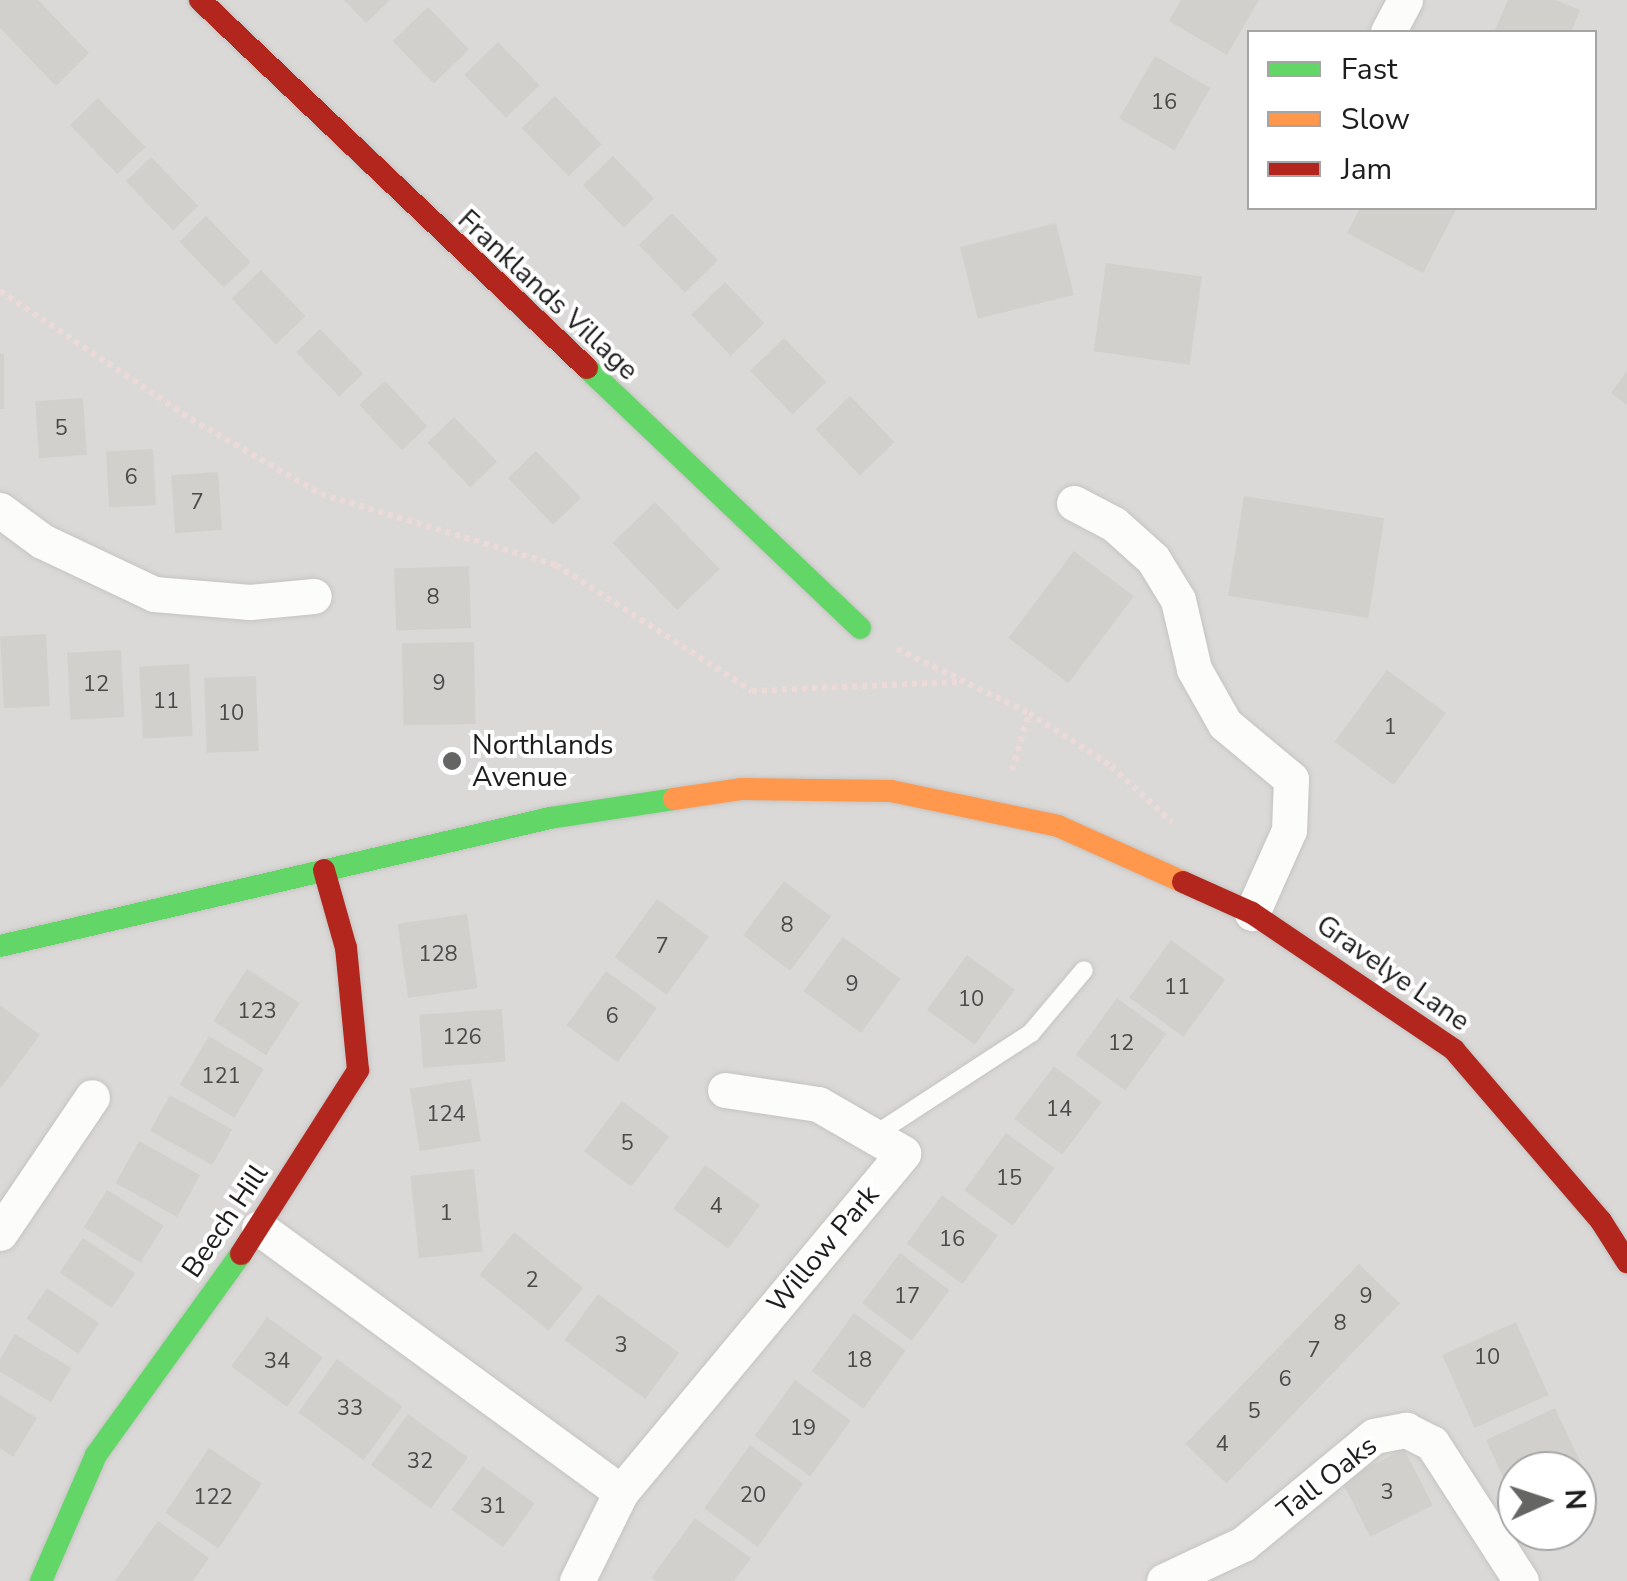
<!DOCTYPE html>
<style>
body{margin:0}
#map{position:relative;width:1627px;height:1581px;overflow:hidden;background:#eceae6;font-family:"Nunito Sans",sans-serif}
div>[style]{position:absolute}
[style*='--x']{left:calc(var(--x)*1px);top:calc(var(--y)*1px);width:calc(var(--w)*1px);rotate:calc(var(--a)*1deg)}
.residential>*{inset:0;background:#dbd9d7}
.building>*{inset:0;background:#d2d0cd;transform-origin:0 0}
.path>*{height:6px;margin-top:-3px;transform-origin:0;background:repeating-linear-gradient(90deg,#ebdad8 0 5px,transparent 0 10px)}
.roads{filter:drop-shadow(0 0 2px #c4c4c2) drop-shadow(0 0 2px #c4c4c2)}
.lane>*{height:18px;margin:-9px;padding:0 9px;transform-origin:9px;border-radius:9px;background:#fcfcfb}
.street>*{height:35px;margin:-17.5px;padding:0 17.5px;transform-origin:17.5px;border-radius:17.5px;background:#fcfcfb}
.fast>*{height:22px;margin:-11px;padding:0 11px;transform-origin:11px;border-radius:11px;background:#63d668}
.slow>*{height:22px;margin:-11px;padding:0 11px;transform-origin:11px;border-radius:11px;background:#ff974d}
.jam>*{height:22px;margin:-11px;padding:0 11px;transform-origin:11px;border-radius:11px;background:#b3261e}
.dots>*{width:28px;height:28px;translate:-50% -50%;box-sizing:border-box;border:5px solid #fff;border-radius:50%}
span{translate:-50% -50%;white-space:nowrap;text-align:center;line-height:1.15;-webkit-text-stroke:8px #fff;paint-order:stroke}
.number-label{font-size:22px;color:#4a4a49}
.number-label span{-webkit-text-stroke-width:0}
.street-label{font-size:28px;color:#1d1d1d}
.poi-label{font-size:28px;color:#1d1d1d}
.left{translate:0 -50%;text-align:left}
.legend{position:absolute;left:1247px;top:30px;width:350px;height:180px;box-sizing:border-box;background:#fff;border:2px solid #a5a5a5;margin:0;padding:12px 18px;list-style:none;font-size:30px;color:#1d1d1d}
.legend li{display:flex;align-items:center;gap:20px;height:50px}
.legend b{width:50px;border:2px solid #a5a5a5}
.north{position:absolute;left:1497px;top:1451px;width:100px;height:100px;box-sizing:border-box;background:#fff;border:2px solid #a5a5a5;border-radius:50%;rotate:87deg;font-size:28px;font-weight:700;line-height:40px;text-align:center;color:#1d1d1d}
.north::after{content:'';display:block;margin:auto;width:35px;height:45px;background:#656563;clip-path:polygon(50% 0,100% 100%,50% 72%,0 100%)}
</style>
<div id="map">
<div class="residential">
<div style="clip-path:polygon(evenodd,0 0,1627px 0,1627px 1581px,0 1581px,0 0,1250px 32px,1594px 32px,1594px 208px,1250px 208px,1250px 32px,0 0,1517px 1471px,1577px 1471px,1577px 1531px,1517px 1531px,1517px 1471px)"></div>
</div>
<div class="building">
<div style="clip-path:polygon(0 0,38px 0,89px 53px,56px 86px,0 28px)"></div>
<div style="clip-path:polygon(344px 0,390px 0,366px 23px)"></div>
<div style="clip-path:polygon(1181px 0,1259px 0,1227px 55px,1169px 21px)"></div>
<div style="clip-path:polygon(1508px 0,1556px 0,1580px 10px,1571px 32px,1494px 32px)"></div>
<div style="left:428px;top:7px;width:59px;height:49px;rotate:46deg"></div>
<div style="left:498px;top:42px;width:60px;height:47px;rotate:46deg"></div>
<div style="left:1155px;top:56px;width:64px;height:72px;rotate:30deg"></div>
<div style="left:555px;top:96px;width:67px;height:46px;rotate:46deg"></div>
<div style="left:98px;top:98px;width:68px;height:39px;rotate:46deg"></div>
<div style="left:613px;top:156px;width:59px;height:42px;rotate:46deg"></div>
<div style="left:151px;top:157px;width:68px;height:35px;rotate:46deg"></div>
<div style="clip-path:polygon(1360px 208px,1451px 208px,1456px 210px,1423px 273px,1347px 233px)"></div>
<div style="left:672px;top:213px;width:66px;height:46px;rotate:46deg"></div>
<div style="left:206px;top:216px;width:64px;height:37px;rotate:46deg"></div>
<div style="left:1056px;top:223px;width:74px;height:99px;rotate:76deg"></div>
<div style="left:1106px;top:263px;width:97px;height:89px;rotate:8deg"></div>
<div style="left:261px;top:270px;width:64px;height:41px;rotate:46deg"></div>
<div style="left:725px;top:282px;width:57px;height:47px;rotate:46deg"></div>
<div style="left:320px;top:329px;width:62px;height:33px;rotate:46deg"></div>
<div style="left:784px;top:338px;width:61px;height:47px;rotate:46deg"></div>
<div style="left:0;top:354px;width:4px;height:55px"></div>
<div style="clip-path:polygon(1627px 371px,1627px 405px,1611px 393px)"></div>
<div style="left:385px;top:381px;width:62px;height:35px;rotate:47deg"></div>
<div style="left:850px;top:396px;width:64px;height:48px;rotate:46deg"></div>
<div style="left:83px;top:398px;width:57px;height:48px;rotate:86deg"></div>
<div style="left:454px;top:417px;width:62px;height:37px;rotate:46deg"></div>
<div style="left:153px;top:449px;width:56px;height:47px;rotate:87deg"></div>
<div style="left:536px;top:451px;width:65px;height:39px;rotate:46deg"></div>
<div style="left:218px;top:472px;width:58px;height:47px;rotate:86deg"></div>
<div style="left:1244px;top:496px;width:142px;height:101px;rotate:9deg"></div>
<div style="left:655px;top:502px;width:93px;height:59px;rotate:46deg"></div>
<div style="left:1074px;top:551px;width:75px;height:109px;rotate:37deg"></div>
<div style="left:469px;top:566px;width:62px;height:75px;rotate:88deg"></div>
<div style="left:46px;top:634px;width:72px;height:46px;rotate:87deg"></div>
<div style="left:474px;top:642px;width:82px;height:72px;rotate:89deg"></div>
<div style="left:121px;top:650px;width:67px;height:54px;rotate:87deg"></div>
<div style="left:189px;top:664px;width:72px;height:50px;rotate:87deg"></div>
<div style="left:1387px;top:670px;width:73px;height:89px;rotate:36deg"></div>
<div style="left:256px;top:676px;width:75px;height:52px;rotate:88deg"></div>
<div style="left:784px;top:881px;width:59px;height:68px;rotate:37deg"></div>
<div style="left:657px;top:899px;width:64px;height:72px;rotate:36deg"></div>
<div style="left:467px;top:914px;width:75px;height:70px;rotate:82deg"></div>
<div style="left:843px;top:937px;width:71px;height:67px;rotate:36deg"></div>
<div style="left:1171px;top:940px;width:67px;height:71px;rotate:36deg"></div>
<div style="left:967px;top:955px;width:59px;height:68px;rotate:36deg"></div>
<div style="left:247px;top:969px;width:63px;height:62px;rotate:33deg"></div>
<div style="left:606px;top:971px;width:63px;height:67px;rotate:36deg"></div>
<div style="left:1117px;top:998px;width:61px;height:70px;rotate:36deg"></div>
<div style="clip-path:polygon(0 1005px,40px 1035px,0 1089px)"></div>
<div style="left:502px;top:1009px;width:53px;height:83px;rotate:86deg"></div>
<div style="left:209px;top:1036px;width:64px;height:57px;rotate:31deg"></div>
<div style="left:1054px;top:1066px;width:60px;height:66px;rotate:37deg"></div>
<div style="left:471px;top:1079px;width:63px;height:62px;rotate:81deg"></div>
<div style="left:170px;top:1095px;width:71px;height:41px;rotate:29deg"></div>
<div style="left:622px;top:1101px;width:59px;height:63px;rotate:37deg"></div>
<div style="left:1006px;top:1133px;width:60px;height:71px;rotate:36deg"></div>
<div style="left:139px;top:1141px;width:70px;height:48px;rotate:29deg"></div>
<div style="left:705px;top:1165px;width:68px;height:54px;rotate:36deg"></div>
<div style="left:474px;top:1169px;width:83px;height:64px;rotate:84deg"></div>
<div style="left:107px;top:1190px;width:67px;height:44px;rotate:32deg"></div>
<div style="left:942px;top:1195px;width:69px;height:60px;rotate:36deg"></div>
<div style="left:514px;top:1232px;width:89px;height:55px;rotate:39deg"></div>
<div style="left:83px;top:1238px;width:63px;height:42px;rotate:34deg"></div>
<div style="left:900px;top:1253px;width:62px;height:63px;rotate:37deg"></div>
<div style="left:1359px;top:1264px;width:57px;height:250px;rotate:44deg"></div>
<div style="left:47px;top:1288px;width:63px;height:37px;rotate:34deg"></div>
<div style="left:598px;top:1294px;width:100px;height:57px;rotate:36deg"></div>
<div style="left:854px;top:1313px;width:64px;height:72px;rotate:36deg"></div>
<div style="left:267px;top:1317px;width:69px;height:61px;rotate:36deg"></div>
<div style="left:1516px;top:1322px;width:80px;height:81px;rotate:66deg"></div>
<div style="left:15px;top:1334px;width:66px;height:40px;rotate:31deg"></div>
<div style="left:337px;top:1359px;width:81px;height:66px;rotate:36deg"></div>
<div style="left:795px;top:1380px;width:69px;height:69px;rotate:36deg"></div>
<div style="clip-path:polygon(0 1395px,37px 1418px,13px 1457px,0 1448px)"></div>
<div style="clip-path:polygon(1555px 1408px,1596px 1496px,1577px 1504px,1577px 1471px,1517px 1471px,1517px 1507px,1486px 1440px)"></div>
<div style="left:408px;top:1414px;width:74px;height:63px;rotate:36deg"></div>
<div style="left:750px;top:1445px;width:66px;height:78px;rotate:36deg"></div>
<div style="left:209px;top:1448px;width:64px;height:78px;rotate:34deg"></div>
<div style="left:1404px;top:1449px;width:63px;height:70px;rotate:63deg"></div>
<div style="left:483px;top:1466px;width:64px;height:54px;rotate:36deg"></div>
<div style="clip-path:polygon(695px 1518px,751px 1558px,734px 1581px,656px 1581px,651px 1578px)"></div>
<div style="clip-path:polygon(158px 1521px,209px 1558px,193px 1581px,115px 1581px)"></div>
</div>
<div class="path">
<div style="--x:0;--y:291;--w:230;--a:33.8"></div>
<div style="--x:191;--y:419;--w:150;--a:30"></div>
<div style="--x:321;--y:494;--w:245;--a:16.8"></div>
<div style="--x:556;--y:565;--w:233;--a:32.7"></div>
<div style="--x:752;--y:691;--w:206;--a:-2.5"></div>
<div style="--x:897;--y:649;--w:147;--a:25.9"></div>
<div style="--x:1029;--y:713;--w:98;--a:32.9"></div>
<div style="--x:1111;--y:766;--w:83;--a:42.6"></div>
<div style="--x:1012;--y:770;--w:59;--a:-73.4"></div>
</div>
<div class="roads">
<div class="lane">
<div style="--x:873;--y:1136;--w:189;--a:-33.1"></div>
<div style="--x:1031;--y:1033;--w:82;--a:-49.9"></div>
</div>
<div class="street">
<div style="--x:1388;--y:32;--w:36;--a:-62"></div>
<div style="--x:1074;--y:503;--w:45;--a:27.7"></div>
<div style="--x:1114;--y:524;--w:52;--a:41.9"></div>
<div style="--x:1153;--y:559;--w:48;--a:58.6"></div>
<div style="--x:1178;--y:600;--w:71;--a:76.9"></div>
<div style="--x:1194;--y:669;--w:63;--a:60.6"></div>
<div style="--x:1225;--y:724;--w:86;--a:39.8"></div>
<div style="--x:1291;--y:779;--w:51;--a:92.2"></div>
<div style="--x:1289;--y:830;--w:91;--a:114"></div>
<div style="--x:0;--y:510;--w:52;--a:36.4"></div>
<div style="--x:42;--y:541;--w:124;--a:25.3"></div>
<div style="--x:154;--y:594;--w:96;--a:4.8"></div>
<div style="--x:250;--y:602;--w:64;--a:-5.4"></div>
<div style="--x:259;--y:1228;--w:448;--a:36.1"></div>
<div style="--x:0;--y:1233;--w:164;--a:-55.9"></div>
<div style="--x:577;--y:1581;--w:99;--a:-63.7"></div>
<div style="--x:621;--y:1492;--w:441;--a:-50.2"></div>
<div style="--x:903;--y:1153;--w:98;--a:-150"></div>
<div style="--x:818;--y:1104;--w:94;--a:-171.4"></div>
<div style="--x:1164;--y:1581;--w:87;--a:-25.1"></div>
<div style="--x:1243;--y:1544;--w:170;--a:-39.5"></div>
<div style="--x:1374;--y:1436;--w:33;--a:-11"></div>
<div style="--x:1406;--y:1430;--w:29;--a:27"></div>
<div style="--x:1432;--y:1443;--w:164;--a:57.2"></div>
</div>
<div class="fast">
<div style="--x:587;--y:368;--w:377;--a:43.6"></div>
<div style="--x:0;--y:946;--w:565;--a:-13.1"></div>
<div style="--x:550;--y:818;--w:125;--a:-8.7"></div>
<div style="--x:41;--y:1581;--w:137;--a:-66.4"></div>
<div style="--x:96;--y:1455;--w:248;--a:-54.2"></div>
</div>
<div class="slow">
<div style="--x:674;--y:799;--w:69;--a:-8.4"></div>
<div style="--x:742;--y:789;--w:149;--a:0.8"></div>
<div style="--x:891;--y:791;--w:171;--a:11.8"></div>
<div style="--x:1058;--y:826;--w:137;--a:24.1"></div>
</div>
<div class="jam">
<div style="--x:200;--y:0;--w:534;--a:43.56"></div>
<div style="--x:1183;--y:882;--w:76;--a:24.2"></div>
<div style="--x:1252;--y:913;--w:244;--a:34.1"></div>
<div style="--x:1454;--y:1050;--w:225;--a:49.3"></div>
<div style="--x:1601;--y:1221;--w:49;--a:57.6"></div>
<div style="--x:241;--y:1254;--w:218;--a:-57.5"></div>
<div style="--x:358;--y:1070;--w:123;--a:-95.6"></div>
<div style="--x:346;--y:948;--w:81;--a:-105.8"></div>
</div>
</div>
<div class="dots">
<div style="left:452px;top:761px;background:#656563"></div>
</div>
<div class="number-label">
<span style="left:1164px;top:103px">16</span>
<span style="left:61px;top:429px">5</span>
<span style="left:131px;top:478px">6</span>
<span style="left:197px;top:503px">7</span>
<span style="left:433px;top:598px">8</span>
<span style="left:439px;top:684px">9</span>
<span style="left:96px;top:685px">12</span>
<span style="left:166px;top:702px">11</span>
<span style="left:231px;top:714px">10</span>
<span style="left:1390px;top:728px">1</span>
<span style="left:787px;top:926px">8</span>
<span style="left:662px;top:947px">7</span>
<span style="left:438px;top:955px">128</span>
<span style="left:852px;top:985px">9</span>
<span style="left:1177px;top:988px">11</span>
<span style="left:971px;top:1000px">10</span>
<span style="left:257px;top:1012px">123</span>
<span style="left:612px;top:1017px">6</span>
<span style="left:462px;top:1038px">126</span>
<span style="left:1121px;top:1044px">12</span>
<span style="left:221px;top:1077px">121</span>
<span style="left:1059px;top:1110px">14</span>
<span style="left:446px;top:1115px">124</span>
<span style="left:627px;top:1144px">5</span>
<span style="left:1009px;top:1179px">15</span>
<span style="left:716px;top:1207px">4</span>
<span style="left:446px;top:1214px">1</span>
<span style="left:952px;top:1240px">16</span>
<span style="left:532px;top:1281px">2</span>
<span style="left:907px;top:1297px">17</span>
<span style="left:1366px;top:1297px">9</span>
<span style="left:1340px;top:1324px">8</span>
<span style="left:621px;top:1346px">3</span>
<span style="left:1314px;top:1351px">7</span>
<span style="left:1487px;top:1358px">10</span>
<span style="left:859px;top:1361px">18</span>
<span style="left:277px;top:1362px">34</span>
<span style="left:1285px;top:1380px">6</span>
<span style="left:350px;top:1409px">33</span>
<span style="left:1254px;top:1412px">5</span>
<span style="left:803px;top:1429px">19</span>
<span style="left:1222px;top:1445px">4</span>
<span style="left:420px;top:1462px">32</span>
<span style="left:1387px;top:1493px">3</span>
<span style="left:753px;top:1496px">20</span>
<span style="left:213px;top:1498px">122</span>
<span style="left:493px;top:1507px">31</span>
</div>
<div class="street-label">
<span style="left:548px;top:295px;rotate:43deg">Franklands Village</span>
<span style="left:1393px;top:973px;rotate:35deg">Gravelye Lane</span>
<span style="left:225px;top:1221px;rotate:-56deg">Beech Hill</span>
<span style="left:823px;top:1249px;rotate:-50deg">Willow Park</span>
<span style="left:1327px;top:1478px;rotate:-38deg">Tall Oaks</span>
</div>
<div class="poi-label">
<span class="left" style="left:472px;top:761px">Northlands<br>Avenue</span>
</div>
<ul class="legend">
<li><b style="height:12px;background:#63d668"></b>Fast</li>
<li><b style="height:12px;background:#ff974d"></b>Slow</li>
<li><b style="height:12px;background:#b3261e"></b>Jam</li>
</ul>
<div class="north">N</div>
</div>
